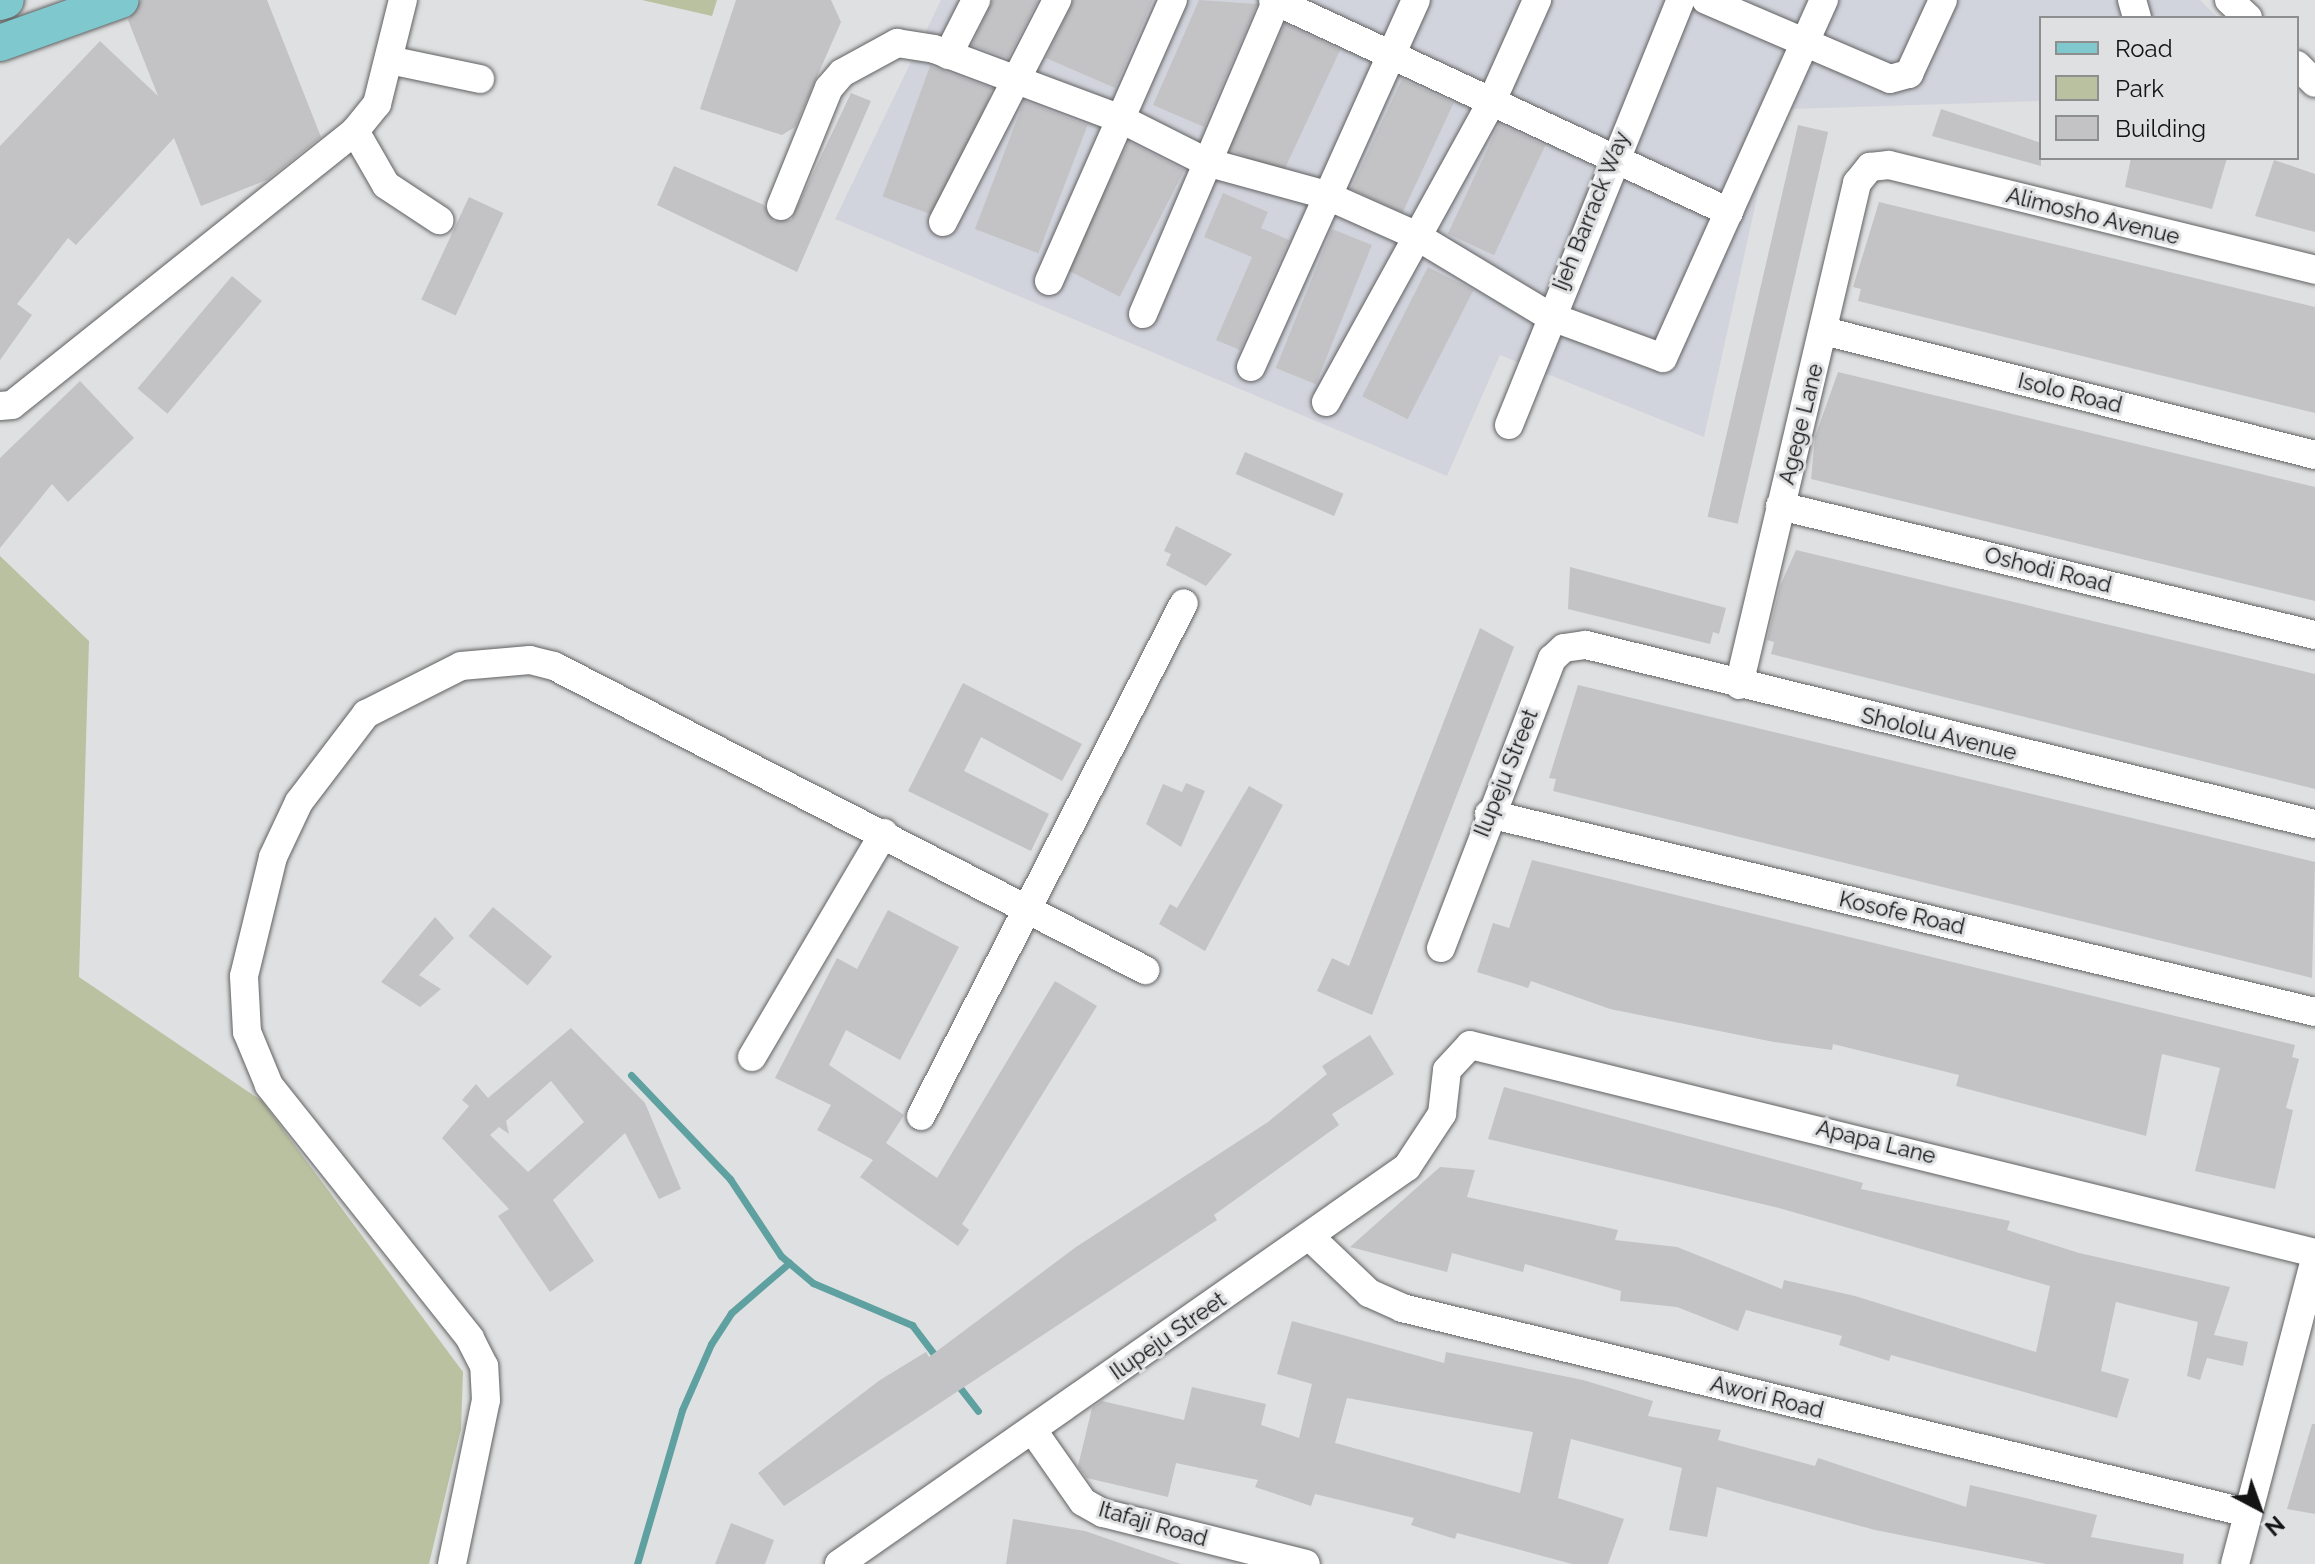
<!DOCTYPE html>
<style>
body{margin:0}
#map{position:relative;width:2315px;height:1564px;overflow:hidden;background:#dfe0e1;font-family:Raleway,sans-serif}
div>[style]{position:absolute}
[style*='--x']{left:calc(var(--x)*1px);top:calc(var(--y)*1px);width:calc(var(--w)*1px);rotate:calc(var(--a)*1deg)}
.built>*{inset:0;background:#d2d4dd}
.green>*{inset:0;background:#bac1a1}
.stream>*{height:7px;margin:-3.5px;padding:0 3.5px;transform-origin:3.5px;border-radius:3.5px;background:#5fa0a1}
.building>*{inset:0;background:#c3c3c5;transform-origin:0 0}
.roads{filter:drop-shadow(0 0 2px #616162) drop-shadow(0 0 2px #616162)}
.minor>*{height:28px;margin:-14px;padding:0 14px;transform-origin:14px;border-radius:14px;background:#fff}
.major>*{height:36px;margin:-18px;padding:0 18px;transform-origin:18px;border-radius:18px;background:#7fc8cd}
span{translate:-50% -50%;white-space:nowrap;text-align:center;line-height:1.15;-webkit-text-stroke:6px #dfe0e1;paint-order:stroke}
.street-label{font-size:22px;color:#141415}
.legend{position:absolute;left:2039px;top:16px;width:260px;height:144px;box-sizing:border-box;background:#dfe0e1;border:2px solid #8e8e8f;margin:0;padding:10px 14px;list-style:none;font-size:24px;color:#141415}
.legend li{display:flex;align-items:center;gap:16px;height:40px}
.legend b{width:40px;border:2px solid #8e8e8f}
.north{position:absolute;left:2219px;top:1468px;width:80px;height:80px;-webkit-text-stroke:6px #dfe0e1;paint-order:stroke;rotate:139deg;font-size:22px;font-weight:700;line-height:32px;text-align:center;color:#141415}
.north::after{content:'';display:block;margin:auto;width:28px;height:36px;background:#141415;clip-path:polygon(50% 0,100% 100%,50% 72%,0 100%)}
</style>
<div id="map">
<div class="built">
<div style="clip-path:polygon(941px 0,2200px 0,2218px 18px,2041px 18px,2041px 101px,1791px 109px,1762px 175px,1704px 437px,1500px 355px,1447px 476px,835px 219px)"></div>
</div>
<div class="green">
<div style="clip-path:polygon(642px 0,717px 0,712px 16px)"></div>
<div style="clip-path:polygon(0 556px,89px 641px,79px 977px,262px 1101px,463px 1372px,461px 1429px,429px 1564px,0 1564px)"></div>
</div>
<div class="stream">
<div style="--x:631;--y:1075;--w:144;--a:46.4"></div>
<div style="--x:730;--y:1179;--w:92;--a:56.5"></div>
<div style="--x:781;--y:1256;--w:42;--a:40.2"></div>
<div style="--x:813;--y:1283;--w:108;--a:23"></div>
<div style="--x:912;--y:1325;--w:41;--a:52.9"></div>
<div style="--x:957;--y:1384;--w:34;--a:52"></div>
<div style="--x:637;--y:1564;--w:160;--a:-73.7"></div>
<div style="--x:682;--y:1410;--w:72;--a:-66.3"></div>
<div style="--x:711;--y:1344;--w:37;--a:-57"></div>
<div style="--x:731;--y:1313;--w:77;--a:-40.8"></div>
</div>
<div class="building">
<div style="clip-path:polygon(141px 0,267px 0,321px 137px,267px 180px,201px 206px,174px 138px,76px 245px,68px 238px,17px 304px,32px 315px,0 360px,0 146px,100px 41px,158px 96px,128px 20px)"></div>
<div style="clip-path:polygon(736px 0,831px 0,841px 22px,795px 127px,782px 135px,700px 109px)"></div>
<div style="clip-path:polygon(993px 0,1038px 0,1008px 58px,972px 45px)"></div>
<div style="clip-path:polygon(1074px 0,1153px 0,1115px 88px,1046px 58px)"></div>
<div style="clip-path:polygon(1199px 0,1257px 4px,1204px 127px,1153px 105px)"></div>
<div style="left:1285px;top:24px;width:61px;height:137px;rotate:25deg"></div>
<div style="left:930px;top:66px;width:66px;height:139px;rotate:20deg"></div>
<div style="left:1402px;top:79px;width:57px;height:121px;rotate:25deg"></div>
<div style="clip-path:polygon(851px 93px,871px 101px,797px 272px,657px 205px,674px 166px,764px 205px,774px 221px,791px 220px)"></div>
<div style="left:1024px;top:101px;width:68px;height:137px;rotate:21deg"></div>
<div style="clip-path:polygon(1941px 109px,2041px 143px,2041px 166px,1932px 136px)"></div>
<div style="left:1499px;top:124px;width:51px;height:121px;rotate:25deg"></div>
<div style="left:1798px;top:125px;width:31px;height:402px;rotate:13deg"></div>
<div style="left:1129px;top:142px;width:62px;height:142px;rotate:27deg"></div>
<div style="clip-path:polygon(2131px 158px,2227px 158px,2212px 209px,2125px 187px)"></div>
<div style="clip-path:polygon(2274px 160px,2315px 174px,2315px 232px,2255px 216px)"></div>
<div style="clip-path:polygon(1223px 193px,1268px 212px,1261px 228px,1289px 240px,1240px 350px,1216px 340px,1252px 257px,1204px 237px)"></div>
<div style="left:469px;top:197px;width:38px;height:113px;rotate:25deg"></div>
<div style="clip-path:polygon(1879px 202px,2315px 307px,2315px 413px,1858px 301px,1861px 289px,1853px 287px)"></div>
<div style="left:1332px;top:229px;width:43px;height:150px;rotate:22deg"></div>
<div style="left:1428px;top:267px;width:51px;height:145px;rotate:27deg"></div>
<div style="left:232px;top:276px;width:39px;height:147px;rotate:40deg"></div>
<div style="clip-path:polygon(1838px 372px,2315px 487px,2315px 601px,1811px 479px,1815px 437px)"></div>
<div style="clip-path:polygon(80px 381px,134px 438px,68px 502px,52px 484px,0 548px,0 458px)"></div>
<div style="left:1245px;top:452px;width:107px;height:24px;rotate:23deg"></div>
<div style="clip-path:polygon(1176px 526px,1232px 554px,1206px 586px,1166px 565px,1171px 554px,1164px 551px)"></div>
<div style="clip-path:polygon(1796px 550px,2315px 674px,2315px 789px,1771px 654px,1774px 642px,1767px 640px,1780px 586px)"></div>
<div style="clip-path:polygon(1570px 567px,1726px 608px,1719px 634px,1713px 632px,1710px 644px,1568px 609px)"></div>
<div style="clip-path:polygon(1480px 628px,1514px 647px,1372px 1015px,1317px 991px,1332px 958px,1349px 966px)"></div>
<div style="clip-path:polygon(963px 683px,1082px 744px,1062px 781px,981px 737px,964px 771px,1049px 814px,1031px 851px,908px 791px)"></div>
<div style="clip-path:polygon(1578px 685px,2315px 862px,2312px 978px,1553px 791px,1556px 779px,1549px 778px)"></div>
<div style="clip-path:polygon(1186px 783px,1205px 791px,1181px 847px,1146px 824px,1163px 784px,1182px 792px)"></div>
<div style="clip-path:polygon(1249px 786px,1283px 805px,1205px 951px,1159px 924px,1170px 904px,1177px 908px)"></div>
<div style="clip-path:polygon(1532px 860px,2295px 1045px,2292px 1057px,2299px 1059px,2286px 1108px,2293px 1110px,2275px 1189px,2195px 1171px,2220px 1068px,2162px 1054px,2146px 1136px,1956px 1086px,1959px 1075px,1833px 1044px,1832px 1050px,1774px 1042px,1610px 1009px,1531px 981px,1528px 988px,1477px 972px,1493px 923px,1509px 928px)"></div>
<div style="left:493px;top:907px;width:77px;height:38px;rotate:40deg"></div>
<div style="clip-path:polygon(888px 910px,959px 947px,900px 1060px,846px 1030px,829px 1065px,904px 1115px,886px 1143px,937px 1178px,1055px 981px,1097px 1006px,962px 1224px,969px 1230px,958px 1246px,860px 1177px,873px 1160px,817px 1130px,831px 1105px,775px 1078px,837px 958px,857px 969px)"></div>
<div style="clip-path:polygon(435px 917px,454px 938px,419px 975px,441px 989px,420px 1007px,381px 982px)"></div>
<div style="clip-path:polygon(evenodd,571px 1028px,645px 1103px,681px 1189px,659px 1199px,625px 1133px,553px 1200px,594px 1261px,550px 1292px,498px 1216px,509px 1209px,442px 1138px,469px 1106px,462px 1100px,476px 1084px,488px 1098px,571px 1028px,551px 1081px,584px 1122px,528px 1172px,490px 1135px,499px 1127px,509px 1134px,506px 1121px,551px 1081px)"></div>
<div style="clip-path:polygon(1370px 1035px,1394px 1074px,1332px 1114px,1339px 1125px,1214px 1215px,1217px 1220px,784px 1506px,758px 1473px,880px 1380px,926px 1352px,929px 1357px,1076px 1247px,1268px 1122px,1327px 1074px,1322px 1066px)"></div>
<div style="clip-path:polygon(1504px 1087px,1863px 1183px,1861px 1189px,2010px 1221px,2007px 1230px,2079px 1253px,2230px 1287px,2214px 1335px,2248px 1342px,2243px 1366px,2207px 1358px,2200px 1380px,2187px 1376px,2198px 1322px,2116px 1302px,2101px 1371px,2129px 1379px,2117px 1418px,1891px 1355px,1889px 1361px,1839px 1345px,1842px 1336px,1746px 1310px,1738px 1331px,1677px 1307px,1620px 1301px,1621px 1291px,1525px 1264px,1523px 1272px,1452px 1253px,1447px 1272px,1350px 1247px,1440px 1167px,1475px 1170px,1467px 1197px,1618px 1230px,1615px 1240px,1677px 1247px,1782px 1289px,1784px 1280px,1855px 1296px,2036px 1352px,2050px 1286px,1779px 1208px,1488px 1139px)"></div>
<div style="clip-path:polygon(evenodd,1292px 1321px,1444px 1363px,1446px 1352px,1583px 1380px,1653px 1401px,1648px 1416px,1721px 1430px,1718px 1440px,1815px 1466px,1818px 1458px,1966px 1507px,1970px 1485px,2097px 1515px,2091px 1537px,2184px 1554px,2183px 1564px,2046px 1564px,1875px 1530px,1717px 1487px,1707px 1537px,1669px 1530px,1682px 1468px,1571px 1439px,1558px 1498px,1624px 1519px,1608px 1564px,1572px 1564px,1457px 1533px,1455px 1539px,1411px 1525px,1414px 1518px,1315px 1494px,1311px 1506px,1255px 1487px,1258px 1480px,1176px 1463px,1168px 1497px,1087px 1478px,1078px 1466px,1092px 1408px,1102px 1401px,1184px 1420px,1192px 1387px,1266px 1404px,1261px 1425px,1299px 1438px,1312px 1384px,1277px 1374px,1292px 1321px,1347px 1398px,1533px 1432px,1520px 1493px,1335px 1443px,1347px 1398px)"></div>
<div style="clip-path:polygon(2312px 1424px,2315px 1424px,2315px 1514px,2287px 1509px)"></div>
<div style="clip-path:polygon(1013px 1519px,1085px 1531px,1181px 1564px,1006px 1564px)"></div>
<div style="clip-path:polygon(731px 1523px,774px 1540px,765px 1564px,715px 1564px)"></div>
</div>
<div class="roads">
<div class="minor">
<div style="--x:1273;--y:0;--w:503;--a:24.93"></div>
<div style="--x:1706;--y:0;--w:200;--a:23.2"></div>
<div style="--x:1890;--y:79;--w:20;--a:-15"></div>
<div style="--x:1909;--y:74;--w:81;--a:-65.3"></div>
<div style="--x:2132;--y:0;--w:19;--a:74"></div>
<div style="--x:2229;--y:0;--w:26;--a:43"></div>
<div style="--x:948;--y:55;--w:62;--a:-63"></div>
<div style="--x:389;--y:60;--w:93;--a:11.8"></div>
<div style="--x:2297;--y:65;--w:25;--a:45"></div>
<div style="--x:355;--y:131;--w:62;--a:60.1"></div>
<div style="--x:386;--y:185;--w:64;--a:33.4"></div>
<div style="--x:781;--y:206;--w:127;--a:-67.9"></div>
<div style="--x:829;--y:88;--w:20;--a:-49"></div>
<div style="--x:842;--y:73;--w:63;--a:-28.6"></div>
<div style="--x:897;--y:43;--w:37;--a:9"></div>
<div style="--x:934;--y:49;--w:200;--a:20.5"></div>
<div style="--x:1121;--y:119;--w:95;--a:26.8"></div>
<div style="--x:1206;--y:162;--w:121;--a:15.3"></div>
<div style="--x:1323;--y:194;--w:98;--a:24"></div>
<div style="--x:1413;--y:234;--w:159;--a:31.1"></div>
<div style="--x:1549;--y:316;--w:121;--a:20.2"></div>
<div style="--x:1663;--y:358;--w:393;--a:-65.8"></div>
<div style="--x:943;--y:222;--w:250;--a:-62.8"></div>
<div style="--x:1049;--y:281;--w:307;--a:-66.2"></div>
<div style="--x:1143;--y:314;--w:341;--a:-66.9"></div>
<div style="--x:1824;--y:331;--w:506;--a:14.17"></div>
<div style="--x:1251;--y:367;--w:402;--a:-65.8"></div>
<div style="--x:1326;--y:402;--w:342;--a:-61.1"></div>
<div style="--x:1491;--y:103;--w:113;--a:-65.9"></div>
<div style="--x:0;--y:406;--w:12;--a:-5"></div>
<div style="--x:12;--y:405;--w:439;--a:-38.6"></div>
<div style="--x:355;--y:131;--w:35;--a:-51"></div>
<div style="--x:377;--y:104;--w:107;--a:-76"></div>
<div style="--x:1509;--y:425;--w:458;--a:-68"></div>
<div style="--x:1780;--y:506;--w:550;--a:13.56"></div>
<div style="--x:1739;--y:685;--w:516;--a:-76.77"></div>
<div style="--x:1857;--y:183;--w:21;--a:-51"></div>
<div style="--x:1870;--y:167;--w:19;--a:-6"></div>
<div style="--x:1889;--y:165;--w:439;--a:13.8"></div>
<div style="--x:1489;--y:814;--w:849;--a:13.48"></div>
<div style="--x:1441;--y:948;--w:310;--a:-69"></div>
<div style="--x:1552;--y:659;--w:16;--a:-43"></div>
<div style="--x:1564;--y:648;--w:22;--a:-8"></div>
<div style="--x:1586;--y:645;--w:751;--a:13.8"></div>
<div style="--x:752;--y:1057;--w:260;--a:-59.5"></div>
<div style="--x:921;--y:1116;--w:576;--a:-62.86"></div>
<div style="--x:1309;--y:1236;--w:83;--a:43.5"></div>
<div style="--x:1369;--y:1293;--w:36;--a:24"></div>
<div style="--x:1402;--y:1308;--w:870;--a:13.62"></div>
<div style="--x:1034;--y:1432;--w:85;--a:55"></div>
<div style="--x:1083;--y:1502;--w:23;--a:29"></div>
<div style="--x:1103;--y:1513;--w:209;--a:14.1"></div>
<div style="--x:452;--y:1564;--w:167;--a:-78.3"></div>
<div style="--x:486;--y:1400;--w:34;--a:-93"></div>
<div style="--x:484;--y:1366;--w:31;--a:-117"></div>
<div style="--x:470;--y:1338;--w:323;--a:-128.5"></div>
<div style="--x:269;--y:1085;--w:57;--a:-112.5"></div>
<div style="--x:247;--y:1032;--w:56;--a:-93.1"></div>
<div style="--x:244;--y:976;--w:122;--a:-76.3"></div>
<div style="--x:273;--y:857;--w:61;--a:-64.7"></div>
<div style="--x:299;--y:802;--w:111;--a:-52.7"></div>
<div style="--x:366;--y:714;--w:106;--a:-26.8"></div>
<div style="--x:461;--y:666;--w:69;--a:-5"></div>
<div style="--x:530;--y:660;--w:25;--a:14"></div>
<div style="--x:554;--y:666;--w:665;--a:27.22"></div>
<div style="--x:839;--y:1564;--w:693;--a:-34.95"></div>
<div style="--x:1407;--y:1167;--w:64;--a:-56.6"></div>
<div style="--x:1442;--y:1114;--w:44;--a:-83.5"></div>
<div style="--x:1447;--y:1070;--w:34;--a:-47"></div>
<div style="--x:1470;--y:1045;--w:870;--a:13.83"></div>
<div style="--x:2235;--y:1564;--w:316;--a:-75.3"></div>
</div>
<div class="major">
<div style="--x:0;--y:2;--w:6;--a:-18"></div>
<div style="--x:0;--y:43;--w:128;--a:-19.6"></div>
</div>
</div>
<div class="street-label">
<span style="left:1591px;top:211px;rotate:-68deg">Ijeh Barrack Way</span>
<span style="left:2093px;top:216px;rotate:14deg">Alimosho Avenue</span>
<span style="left:2070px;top:393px;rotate:14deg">Isolo Road</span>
<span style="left:1801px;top:424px;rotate:-76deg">Agege Lane</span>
<span style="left:2048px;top:570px;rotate:14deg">Oshodi Road</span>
<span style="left:1939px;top:734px;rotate:14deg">Shololu Avenue</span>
<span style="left:1506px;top:773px;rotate:-68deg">Ilupeju Street</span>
<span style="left:1902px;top:913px;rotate:13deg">Kosofe Road</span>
<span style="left:1876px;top:1142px;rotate:14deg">Apapa Lane</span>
<span style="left:1168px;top:1336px;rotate:-35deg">Ilupeju Street</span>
<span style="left:1767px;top:1397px;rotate:14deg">Awori Road</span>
<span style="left:1153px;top:1524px;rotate:16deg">Itafaji Road</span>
</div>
<ul class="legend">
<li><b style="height:10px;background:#7fc8cd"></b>Road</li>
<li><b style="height:22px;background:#bac1a1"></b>Park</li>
<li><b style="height:22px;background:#c3c3c5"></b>Building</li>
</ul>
<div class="north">N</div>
</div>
